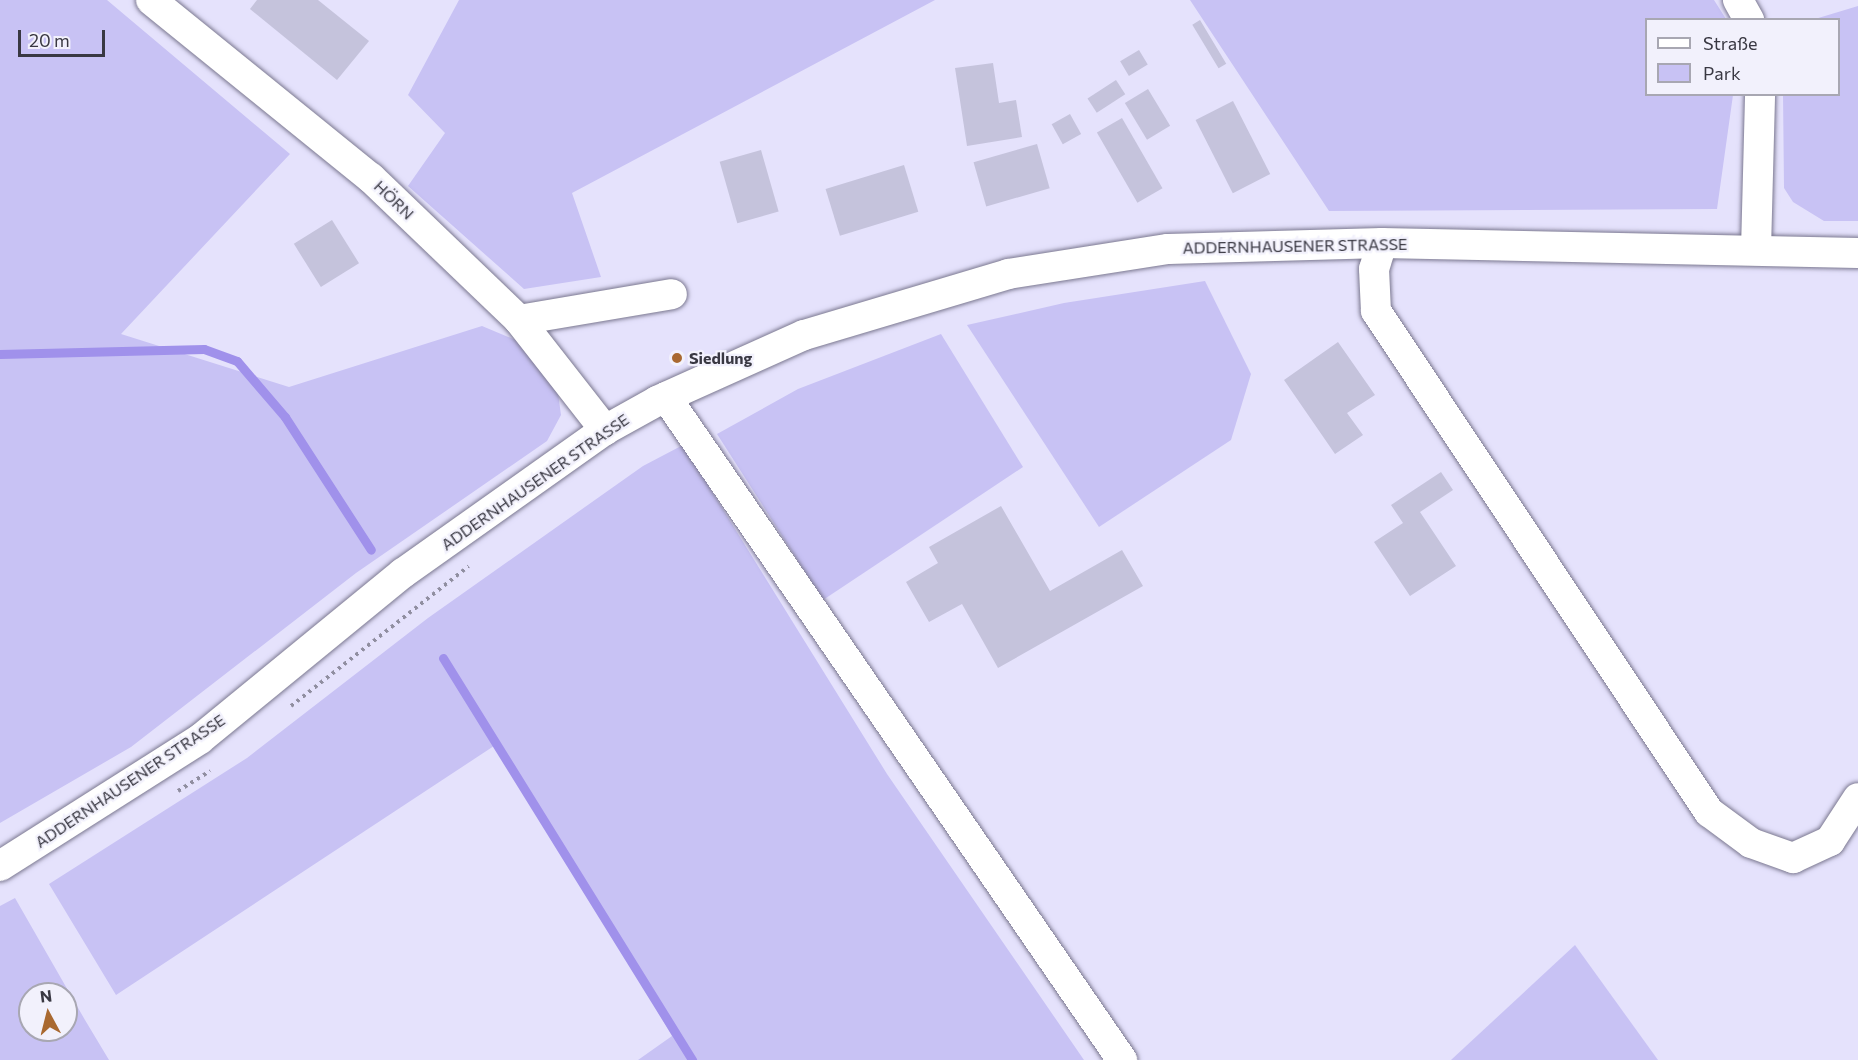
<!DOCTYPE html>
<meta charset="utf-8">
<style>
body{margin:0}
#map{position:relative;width:1858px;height:1060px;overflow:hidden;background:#e5e2fc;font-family:Commissioner,sans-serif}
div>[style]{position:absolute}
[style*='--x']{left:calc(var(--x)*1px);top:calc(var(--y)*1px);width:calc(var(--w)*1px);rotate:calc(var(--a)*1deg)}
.green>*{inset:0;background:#c8c2f4}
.stream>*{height:9px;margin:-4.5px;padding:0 4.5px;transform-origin:4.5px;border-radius:4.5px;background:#a091eb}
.building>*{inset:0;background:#c5c3dc;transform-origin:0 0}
.path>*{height:4px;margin-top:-2px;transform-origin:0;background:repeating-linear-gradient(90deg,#908ea0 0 3px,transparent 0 7.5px)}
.roads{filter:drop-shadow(0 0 2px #7b7890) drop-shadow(0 0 2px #7b7890)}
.minor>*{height:30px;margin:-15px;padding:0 15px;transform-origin:15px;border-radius:15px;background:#fff}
.dots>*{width:16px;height:16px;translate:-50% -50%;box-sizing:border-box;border:3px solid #f2f1fc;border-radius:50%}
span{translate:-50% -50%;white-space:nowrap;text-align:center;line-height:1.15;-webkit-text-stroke:4.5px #f2f1fc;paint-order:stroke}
.street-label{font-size:16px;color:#393842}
.poi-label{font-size:16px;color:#393842;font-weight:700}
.left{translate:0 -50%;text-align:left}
.legend{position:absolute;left:1645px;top:18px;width:195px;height:78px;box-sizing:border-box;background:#f2f1fc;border:2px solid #a8a7b2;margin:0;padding:8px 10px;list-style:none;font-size:18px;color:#393842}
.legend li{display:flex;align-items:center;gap:12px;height:30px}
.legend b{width:30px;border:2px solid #a8a7b2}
.north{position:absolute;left:18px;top:982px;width:60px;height:60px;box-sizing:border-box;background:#f2f1fc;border:2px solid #a8a7b2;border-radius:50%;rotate:353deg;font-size:16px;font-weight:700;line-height:24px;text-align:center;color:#393842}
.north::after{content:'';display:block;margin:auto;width:21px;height:27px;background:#a96931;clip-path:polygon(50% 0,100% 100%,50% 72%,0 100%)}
.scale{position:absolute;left:18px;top:30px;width:87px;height:27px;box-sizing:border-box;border:3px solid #393842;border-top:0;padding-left:8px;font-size:18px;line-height:21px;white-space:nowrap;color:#393842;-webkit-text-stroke:4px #f2f1fc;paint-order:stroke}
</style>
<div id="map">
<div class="green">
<div style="clip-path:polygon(0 0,107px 0,290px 154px,121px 334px,289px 387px,482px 326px,518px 341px,557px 386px,561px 415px,547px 441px,356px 573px,131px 747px,0 823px)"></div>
<div style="clip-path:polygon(459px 0,935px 0,572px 193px,601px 277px,524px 289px,408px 186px,445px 133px,408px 95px)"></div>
<div style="clip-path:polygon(1190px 0,1714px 0,1726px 19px,1646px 20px,1646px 94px,1733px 95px,1717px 209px,1329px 211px)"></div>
<div style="clip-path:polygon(1858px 6px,1858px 221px,1824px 221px,1793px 202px,1784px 188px,1783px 95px,1838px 94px,1838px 20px,1815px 19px)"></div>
<div style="clip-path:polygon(1205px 281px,1251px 374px,1231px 440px,1099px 527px,967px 325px,1064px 303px)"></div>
<div style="clip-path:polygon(941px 334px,1023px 467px,823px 600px,717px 434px,798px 389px)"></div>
<div style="clip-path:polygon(683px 445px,887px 774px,1084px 1060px,638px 1060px,672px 1036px,500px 742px,116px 995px,49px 884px,247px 758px,428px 618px,643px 466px)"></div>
<div style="clip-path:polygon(evenodd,15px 898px,85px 1020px,109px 1060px,0 1060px,0 906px,15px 898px,30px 994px,66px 994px,66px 1030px,30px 1030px,30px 994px)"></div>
<div style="clip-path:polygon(1575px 945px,1658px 1060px,1451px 1060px)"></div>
</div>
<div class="stream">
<div style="--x:0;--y:354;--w:204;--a:-1.4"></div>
<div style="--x:204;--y:349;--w:35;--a:20"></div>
<div style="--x:237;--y:361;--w:74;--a:49.4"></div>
<div style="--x:285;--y:417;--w:158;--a:57.1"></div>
<div style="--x:443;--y:658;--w:473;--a:58.2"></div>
</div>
<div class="building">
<div style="clip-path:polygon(257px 0,318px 0,369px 41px,337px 80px,250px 9px)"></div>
<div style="left:1200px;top:20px;width:51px;height:9px;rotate:59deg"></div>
<div style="left:1139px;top:50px;width:17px;height:22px;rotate:59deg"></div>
<div style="clip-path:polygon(993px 63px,999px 103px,1016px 100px,1022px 137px,967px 146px,955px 68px)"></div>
<div style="left:1116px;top:80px;width:17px;height:34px;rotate:57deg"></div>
<div style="left:1148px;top:89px;width:43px;height:27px;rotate:59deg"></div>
<div style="left:1233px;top:101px;width:82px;height:42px;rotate:63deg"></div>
<div style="left:1070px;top:114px;width:23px;height:21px;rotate:61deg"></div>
<div style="left:1122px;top:118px;width:81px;height:29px;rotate:60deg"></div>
<div style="left:1037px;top:144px;width:46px;height:66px;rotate:74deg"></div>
<div style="left:761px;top:150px;width:64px;height:43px;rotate:74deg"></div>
<div style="left:904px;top:165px;width:49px;height:82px;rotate:73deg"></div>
<div style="left:332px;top:220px;width:51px;height:45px;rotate:58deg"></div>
<div style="clip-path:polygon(1338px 342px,1375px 395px,1347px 413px,1363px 435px,1335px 454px,1284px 380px)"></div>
<div style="clip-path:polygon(1441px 472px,1453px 490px,1420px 512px,1456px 566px,1410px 596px,1374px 542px,1403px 523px,1391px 505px)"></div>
<div style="clip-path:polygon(1001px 506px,1050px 591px,1122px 550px,1143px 586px,998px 668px,962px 604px,929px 622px,906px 582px,938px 563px,929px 547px)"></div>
</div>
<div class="path">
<div style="--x:291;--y:706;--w:226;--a:-38.2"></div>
<div style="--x:178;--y:791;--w:38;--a:-32"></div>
</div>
<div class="roads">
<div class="minor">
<div style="--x:151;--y:0;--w:283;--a:39"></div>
<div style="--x:371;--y:178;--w:205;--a:43.8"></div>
<div style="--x:519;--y:320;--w:140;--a:52"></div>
<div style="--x:1738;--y:0;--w:23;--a:61"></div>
<div style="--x:1382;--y:243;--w:27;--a:107"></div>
<div style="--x:1374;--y:269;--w:42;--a:87.3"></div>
<div style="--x:1376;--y:311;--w:602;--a:56.39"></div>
<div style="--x:1709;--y:812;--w:52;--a:36.4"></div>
<div style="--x:1751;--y:843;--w:45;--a:19.7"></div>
<div style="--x:1793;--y:858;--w:41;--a:-24.7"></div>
<div style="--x:1830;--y:841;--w:51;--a:-56.9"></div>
<div style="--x:1756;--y:250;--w:156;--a:-88.5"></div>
<div style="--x:519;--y:320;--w:155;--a:-9.6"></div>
<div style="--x:666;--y:397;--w:805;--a:55.48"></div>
<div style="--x:0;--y:866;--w:237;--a:-32.4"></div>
<div style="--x:200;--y:739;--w:262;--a:-39.3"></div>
<div style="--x:403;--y:573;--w:247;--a:-35.3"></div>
<div style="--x:605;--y:430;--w:60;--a:-29.1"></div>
<div style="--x:657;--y:401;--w:161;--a:-24.2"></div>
<div style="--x:804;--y:335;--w:213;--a:-16.6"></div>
<div style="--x:1008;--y:274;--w:162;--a:-8.9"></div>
<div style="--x:1168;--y:249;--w:214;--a:-1.6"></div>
<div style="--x:1382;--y:243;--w:476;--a:1.2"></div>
</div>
</div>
<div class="dots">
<div style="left:677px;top:358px;background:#a96931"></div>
</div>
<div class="street-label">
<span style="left:394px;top:200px;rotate:44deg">HÖRN</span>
<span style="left:1295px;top:246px;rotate:-1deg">ADDERNHAUSENER STRASSE</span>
<span style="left:535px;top:482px;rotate:-35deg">ADDERNHAUSENER STRASSE</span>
<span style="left:130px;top:781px;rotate:-34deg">ADDERNHAUSENER STRASSE</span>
</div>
<div class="poi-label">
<span class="left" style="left:689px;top:358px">Siedlung</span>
</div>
<ul class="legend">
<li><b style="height:8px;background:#fff"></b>Straße</li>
<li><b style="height:16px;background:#c8c2f4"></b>Park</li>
</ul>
<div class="north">N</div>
<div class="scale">20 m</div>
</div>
